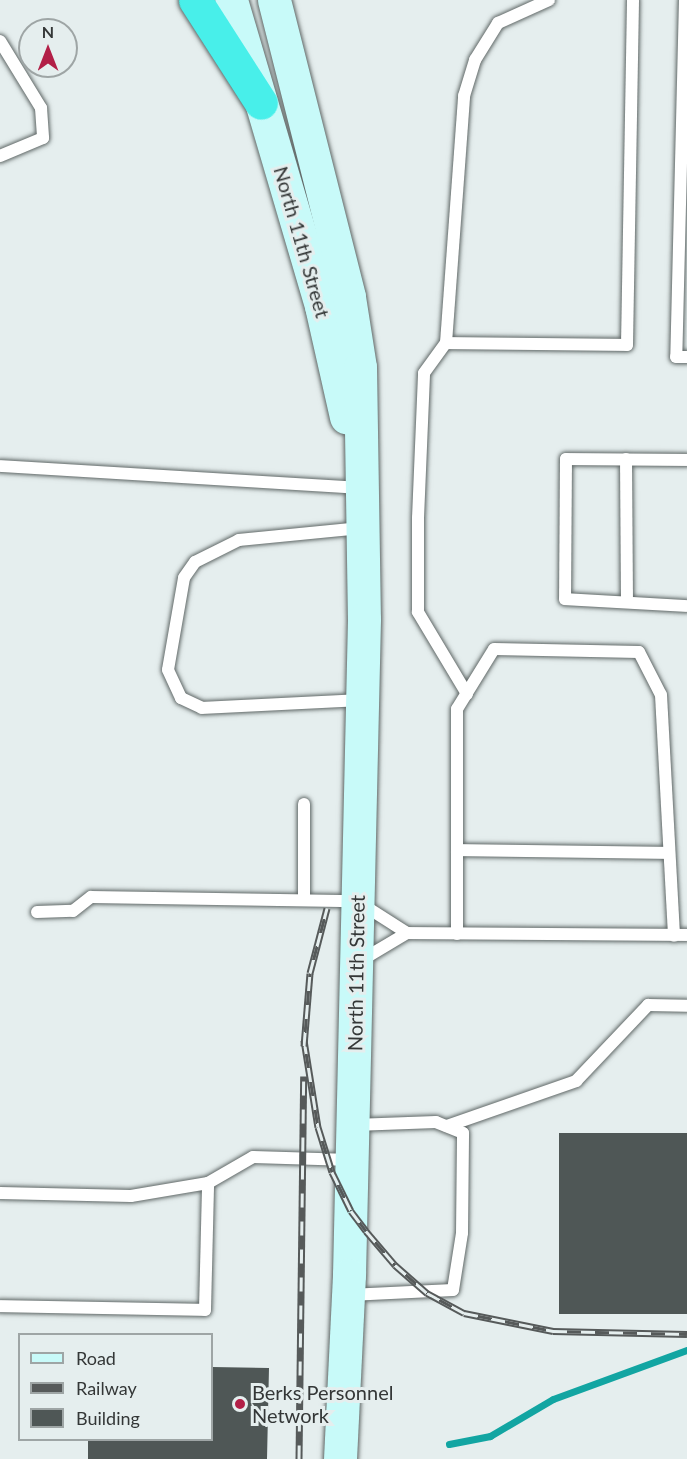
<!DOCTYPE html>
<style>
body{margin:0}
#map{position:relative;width:687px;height:1459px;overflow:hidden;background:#e5eeee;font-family:Lato,sans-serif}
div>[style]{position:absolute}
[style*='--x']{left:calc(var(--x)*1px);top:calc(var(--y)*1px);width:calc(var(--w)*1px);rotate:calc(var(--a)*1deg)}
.stream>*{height:7px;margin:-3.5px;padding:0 3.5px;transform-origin:3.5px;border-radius:3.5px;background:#12a5a2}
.building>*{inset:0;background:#4f5756;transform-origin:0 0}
.roads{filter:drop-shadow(0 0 2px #606867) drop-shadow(0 0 2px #606867)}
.lane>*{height:12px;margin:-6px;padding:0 6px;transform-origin:6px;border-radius:6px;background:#fff}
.secondary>*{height:33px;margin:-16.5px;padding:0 16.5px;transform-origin:16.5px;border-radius:16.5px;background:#c8faf9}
.highway>*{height:33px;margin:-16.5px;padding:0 16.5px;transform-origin:16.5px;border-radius:16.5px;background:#48efea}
.rail>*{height:7px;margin-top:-3.5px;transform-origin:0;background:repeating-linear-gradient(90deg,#e5eeee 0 14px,#565a5a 0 28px);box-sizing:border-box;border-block:2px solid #565a5a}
.dots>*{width:16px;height:16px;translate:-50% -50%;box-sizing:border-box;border:3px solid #e5eeee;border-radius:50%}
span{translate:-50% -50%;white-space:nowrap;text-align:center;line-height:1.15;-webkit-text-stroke:6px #e5eeee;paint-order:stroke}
.street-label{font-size:20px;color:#343737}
.poi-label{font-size:20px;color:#343737}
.left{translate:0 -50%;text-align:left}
.legend{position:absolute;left:18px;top:1333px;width:195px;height:108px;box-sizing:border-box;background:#e5eeee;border:2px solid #9ea5a5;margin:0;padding:8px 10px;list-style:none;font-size:18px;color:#343737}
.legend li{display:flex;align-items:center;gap:12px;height:30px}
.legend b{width:30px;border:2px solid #9ea5a5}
.north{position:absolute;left:18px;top:18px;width:60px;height:60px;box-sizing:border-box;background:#e5eeee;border:2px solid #9ea5a5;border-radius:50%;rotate:0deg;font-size:16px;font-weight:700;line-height:24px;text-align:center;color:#343737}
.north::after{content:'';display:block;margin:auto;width:21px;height:27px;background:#b21f47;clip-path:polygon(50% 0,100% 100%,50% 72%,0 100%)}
</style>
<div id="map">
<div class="stream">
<div style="--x:449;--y:1444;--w:42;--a:-11"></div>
<div style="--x:490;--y:1436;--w:73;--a:-30.4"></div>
<div style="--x:553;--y:1399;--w:143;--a:-20.1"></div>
</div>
<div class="building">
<div style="left:559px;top:1133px;width:128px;height:181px"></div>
<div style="clip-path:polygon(212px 1367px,269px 1368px,267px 1459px,88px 1459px,88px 1440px,212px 1440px)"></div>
</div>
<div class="roads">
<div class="lane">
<div style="--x:685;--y:0;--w:357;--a:91.4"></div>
<div style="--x:676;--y:357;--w:11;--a:0"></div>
<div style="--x:0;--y:41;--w:79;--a:58.5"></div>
<div style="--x:41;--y:108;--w:30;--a:86"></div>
<div style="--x:43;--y:138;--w:47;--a:157.3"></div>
<div style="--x:446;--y:343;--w:248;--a:-85.8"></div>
<div style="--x:464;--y:96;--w:38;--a:-73"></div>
<div style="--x:475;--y:60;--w:44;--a:-58.1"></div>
<div style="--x:498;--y:23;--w:56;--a:-24.3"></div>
<div style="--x:626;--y:459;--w:143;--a:89.6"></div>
<div style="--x:687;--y:460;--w:121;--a:-179.5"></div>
<div style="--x:566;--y:459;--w:140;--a:90.4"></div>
<div style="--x:565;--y:599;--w:122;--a:3.3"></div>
<div style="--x:0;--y:466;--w:360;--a:3.5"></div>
<div style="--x:361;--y:528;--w:123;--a:174.4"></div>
<div style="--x:239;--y:540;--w:49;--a:153.4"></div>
<div style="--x:195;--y:562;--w:19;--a:125"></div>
<div style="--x:184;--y:578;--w:93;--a:99.9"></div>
<div style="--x:168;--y:670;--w:31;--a:65"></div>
<div style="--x:181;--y:698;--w:23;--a:25"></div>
<div style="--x:202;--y:708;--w:159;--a:-2.9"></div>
<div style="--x:467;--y:694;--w:96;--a:-120.9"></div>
<div style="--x:418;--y:612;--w:94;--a:-90"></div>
<div style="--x:418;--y:518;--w:145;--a:-87.6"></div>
<div style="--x:424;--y:373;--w:37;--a:-54"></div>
<div style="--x:446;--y:343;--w:181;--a:0.6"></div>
<div style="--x:627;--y:345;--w:345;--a:-89"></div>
<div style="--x:304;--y:804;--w:96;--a:90"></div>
<div style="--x:457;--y:850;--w:212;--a:0.8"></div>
<div style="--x:37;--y:912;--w:36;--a:-2"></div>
<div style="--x:73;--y:911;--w:23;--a:-38"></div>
<div style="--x:91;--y:897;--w:266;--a:0.9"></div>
<div style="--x:357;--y:901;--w:59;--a:32.6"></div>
<div style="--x:457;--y:934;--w:225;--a:-90"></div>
<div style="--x:457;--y:709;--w:70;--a:-58.3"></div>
<div style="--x:494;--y:649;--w:145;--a:1.2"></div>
<div style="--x:639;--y:652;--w:48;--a:62.9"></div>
<div style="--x:661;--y:695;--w:241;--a:86.9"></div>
<div style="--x:360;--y:961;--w:55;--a:-30.8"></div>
<div style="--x:407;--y:933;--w:280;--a:0.4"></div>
<div style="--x:447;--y:1126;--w:137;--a:-19.2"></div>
<div style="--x:576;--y:1081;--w:105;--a:-46.5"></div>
<div style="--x:648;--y:1005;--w:39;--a:1"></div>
<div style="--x:0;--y:1193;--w:131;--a:1.3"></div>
<div style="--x:131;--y:1196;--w:78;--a:-9.6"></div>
<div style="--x:208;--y:1183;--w:52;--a:-30"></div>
<div style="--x:253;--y:1157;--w:98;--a:1.8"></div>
<div style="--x:349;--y:1295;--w:104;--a:-2.8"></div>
<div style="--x:453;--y:1290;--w:58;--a:-81"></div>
<div style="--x:462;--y:1233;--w:100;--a:-89.4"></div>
<div style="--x:463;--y:1133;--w:29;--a:-158"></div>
<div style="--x:436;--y:1122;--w:82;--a:177.9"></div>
<div style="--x:0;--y:1306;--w:205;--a:1.1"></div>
<div style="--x:205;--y:1310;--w:127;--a:-88.6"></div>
</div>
<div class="secondary">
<div style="--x:231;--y:0;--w:319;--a:73.6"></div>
<div style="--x:321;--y:306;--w:114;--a:77.3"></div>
<div style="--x:274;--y:0;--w:306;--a:75.8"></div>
<div style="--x:349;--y:297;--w:71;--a:81.1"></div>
<div style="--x:360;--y:367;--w:252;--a:89.1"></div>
<div style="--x:364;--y:619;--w:656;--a:91.31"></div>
<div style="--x:349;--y:1275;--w:184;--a:92.8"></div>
</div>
<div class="highway">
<div style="--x:195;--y:0;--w:122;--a:57.3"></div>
</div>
</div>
<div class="rail">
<div style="--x:304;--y:1040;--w:88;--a:80.9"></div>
<div style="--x:318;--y:1127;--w:47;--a:72.7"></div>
<div style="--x:332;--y:1172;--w:43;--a:64"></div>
<div style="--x:351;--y:1211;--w:25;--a:53"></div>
<div style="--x:366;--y:1231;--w:45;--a:49.5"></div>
<div style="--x:395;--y:1265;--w:43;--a:41.2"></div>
<div style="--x:427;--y:1293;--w:42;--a:28.4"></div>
<div style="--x:464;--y:1313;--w:91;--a:11.4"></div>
<div style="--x:553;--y:1331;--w:134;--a:1.3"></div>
<div style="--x:304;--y:1046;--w:73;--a:-85.3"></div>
<div style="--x:310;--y:973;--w:67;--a:-75.3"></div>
<div style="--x:299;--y:1459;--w:383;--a:-89.3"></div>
</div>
<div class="dots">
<div style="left:240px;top:1404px;background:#b21f47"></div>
</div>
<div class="street-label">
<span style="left:302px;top:242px;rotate:74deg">North 11th Street</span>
<span style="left:356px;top:973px;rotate:-89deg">North 11th Street</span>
</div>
<div class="poi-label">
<span class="left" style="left:252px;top:1404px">Berks Personnel<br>Network</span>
</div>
<ul class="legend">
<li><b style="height:8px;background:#c8faf9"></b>Road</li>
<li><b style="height:8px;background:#565a5a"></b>Railway</li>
<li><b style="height:16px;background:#4f5756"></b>Building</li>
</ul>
<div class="north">N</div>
</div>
